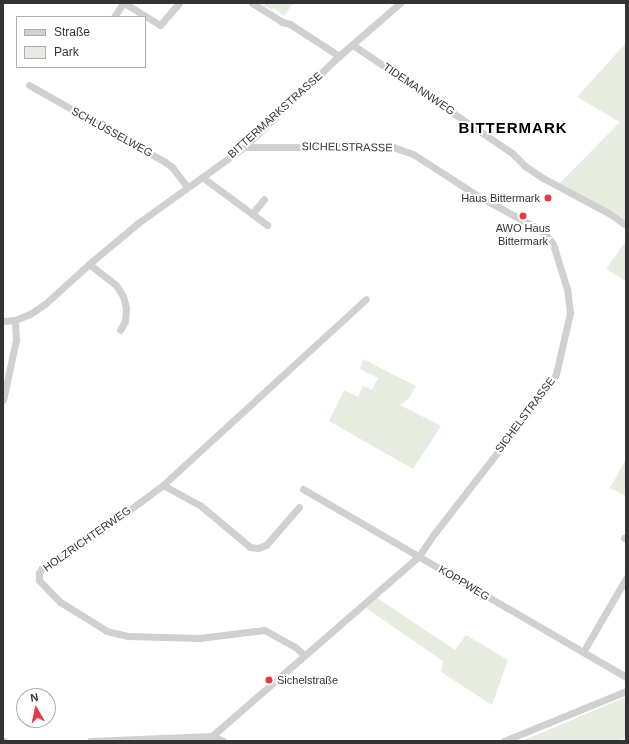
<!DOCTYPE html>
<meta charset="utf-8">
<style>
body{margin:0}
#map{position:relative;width:629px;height:744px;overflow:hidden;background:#fff;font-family:Helvetica,sans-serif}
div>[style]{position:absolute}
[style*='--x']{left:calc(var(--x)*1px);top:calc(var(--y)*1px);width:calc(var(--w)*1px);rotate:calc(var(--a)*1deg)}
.green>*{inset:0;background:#e6ecdf}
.minor>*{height:7px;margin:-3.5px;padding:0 3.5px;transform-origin:3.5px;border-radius:3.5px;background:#d0d0d0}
.dots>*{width:11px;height:11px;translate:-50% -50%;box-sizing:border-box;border:2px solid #fff;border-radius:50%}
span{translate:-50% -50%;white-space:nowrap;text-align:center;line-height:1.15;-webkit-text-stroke:4px #fff;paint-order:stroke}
.street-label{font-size:11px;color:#333}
.poi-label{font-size:11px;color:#333}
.right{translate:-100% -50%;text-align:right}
.left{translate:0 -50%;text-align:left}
.district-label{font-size:15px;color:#000;font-weight:700;letter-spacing:1px}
.frame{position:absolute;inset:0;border:4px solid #333;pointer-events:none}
.legend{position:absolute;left:16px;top:16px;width:130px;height:52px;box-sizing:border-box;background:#fff;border:1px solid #adadad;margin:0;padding:5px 7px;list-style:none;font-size:12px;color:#333}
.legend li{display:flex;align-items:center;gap:8px;height:20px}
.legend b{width:20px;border:1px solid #adadad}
.north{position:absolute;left:16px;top:688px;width:40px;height:40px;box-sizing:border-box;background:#fff;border:1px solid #adadad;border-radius:50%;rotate:351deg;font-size:11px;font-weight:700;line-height:16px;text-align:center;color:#333}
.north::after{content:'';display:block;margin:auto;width:14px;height:18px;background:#e63946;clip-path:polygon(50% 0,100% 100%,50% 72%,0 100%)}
</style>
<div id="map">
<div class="green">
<div style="clip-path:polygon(260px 3px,293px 3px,284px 16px,274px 8px,272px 10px)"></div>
<div style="clip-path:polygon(626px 43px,626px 225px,557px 186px,620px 122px,577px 97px)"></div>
<div style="clip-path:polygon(626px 241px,626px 281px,606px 269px)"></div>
<div style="clip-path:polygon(363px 359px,416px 386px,409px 398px,400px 405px,441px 426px,413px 469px,329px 421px,344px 390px,358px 397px,363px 386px,372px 390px,378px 378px,360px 369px)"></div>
<div style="clip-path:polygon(626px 459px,626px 496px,610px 488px)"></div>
<div style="clip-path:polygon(377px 598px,455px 650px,466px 635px,508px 660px,492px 705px,441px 672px,443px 661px,366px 608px)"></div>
<div style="clip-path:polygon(626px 697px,626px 738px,617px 741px,522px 741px)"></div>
</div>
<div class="minor">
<div style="--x:124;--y:3;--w:42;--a:31.4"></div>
<div style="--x:160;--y:25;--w:29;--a:-49"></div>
<div style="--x:252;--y:3;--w:36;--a:32"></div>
<div style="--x:282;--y:22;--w:8;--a:14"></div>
<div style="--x:290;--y:24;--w:59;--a:33.1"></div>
<div style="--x:114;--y:17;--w:17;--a:-57"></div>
<div style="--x:353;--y:45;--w:192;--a:34.2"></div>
<div style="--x:512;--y:153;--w:18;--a:45"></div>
<div style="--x:525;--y:166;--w:22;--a:34"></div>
<div style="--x:543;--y:178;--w:76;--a:28.2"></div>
<div style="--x:610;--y:214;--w:19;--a:35"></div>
<div style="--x:29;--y:85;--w:156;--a:29.5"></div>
<div style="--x:165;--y:162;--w:9;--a:36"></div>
<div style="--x:172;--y:167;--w:25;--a:53"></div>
<div style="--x:202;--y:177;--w:81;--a:36.4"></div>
<div style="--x:252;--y:214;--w:19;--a:-51"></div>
<div style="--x:89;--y:264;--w:34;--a:38"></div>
<div style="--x:116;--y:285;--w:13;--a:58"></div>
<div style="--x:123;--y:296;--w:12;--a:76"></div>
<div style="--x:126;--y:308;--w:13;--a:94"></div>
<div style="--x:125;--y:321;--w:10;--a:119"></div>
<div style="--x:3;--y:321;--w:12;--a:-5"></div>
<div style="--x:15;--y:320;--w:16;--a:-22"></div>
<div style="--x:30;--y:314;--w:18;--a:-34"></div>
<div style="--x:45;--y:304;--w:59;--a:-42.3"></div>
<div style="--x:89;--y:264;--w:64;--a:-39.9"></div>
<div style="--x:138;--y:223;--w:130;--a:-35.6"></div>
<div style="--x:244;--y:147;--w:132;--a:-43.8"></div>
<div style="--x:339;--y:56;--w:81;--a:-41"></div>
<div style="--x:3;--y:400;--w:61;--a:-77.8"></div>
<div style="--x:16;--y:340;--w:20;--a:-93"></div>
<div style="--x:163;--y:485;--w:43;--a:28.9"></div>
<div style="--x:201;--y:506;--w:64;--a:39.9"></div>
<div style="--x:250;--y:547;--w:8;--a:7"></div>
<div style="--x:258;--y:548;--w:9;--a:-21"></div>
<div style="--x:266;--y:545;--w:50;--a:-49"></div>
<div style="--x:303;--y:489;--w:374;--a:30.2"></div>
<div style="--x:624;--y:538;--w:2;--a:27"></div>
<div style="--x:583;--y:652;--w:86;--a:-59.8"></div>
<div style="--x:304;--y:655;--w:12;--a:-138"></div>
<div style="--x:295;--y:647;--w:35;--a:-151"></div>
<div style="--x:264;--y:630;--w:65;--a:173"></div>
<div style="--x:199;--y:638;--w:71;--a:-178.4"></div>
<div style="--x:128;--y:636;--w:22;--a:-167"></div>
<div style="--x:107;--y:631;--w:55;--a:-148.3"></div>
<div style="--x:60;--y:602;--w:30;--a:-134"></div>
<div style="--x:39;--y:580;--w:7;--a:-90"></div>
<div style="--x:39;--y:573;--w:6;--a:-59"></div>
<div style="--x:42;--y:568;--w:68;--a:-31.8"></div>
<div style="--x:100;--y:532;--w:79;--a:-36.7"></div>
<div style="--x:163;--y:485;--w:275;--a:-42.5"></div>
<div style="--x:212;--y:736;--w:274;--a:-41"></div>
<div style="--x:419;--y:556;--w:27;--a:-56"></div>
<div style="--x:434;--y:534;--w:187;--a:-52.2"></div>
<div style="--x:549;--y:386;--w:14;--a:-60"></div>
<div style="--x:556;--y:374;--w:63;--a:-77.1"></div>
<div style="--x:570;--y:313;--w:24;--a:-97"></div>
<div style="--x:567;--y:289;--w:47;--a:-107.3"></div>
<div style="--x:553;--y:244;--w:10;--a:-127"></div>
<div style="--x:547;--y:236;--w:11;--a:-139"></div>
<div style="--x:539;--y:229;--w:69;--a:-151.6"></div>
<div style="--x:478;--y:196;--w:77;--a:-147.1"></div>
<div style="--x:413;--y:154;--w:21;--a:-161"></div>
<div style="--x:393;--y:147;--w:149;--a:180"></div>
<div style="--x:3;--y:741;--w:1;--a:0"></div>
<div style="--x:90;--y:741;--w:122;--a:-2.3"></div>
<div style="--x:212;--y:736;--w:12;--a:24"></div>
<div style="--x:504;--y:741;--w:132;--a:-22.3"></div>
</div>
<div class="dots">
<div style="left:548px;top:198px;background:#e63946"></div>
<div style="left:523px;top:216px;background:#e63946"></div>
<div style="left:269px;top:680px;background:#e63946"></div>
</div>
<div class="street-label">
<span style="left:419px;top:89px;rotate:34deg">TIDEMANNWEG</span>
<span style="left:275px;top:115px;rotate:-42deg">BITTERMARKSTRASSE</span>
<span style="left:112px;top:132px;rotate:29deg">SCHLÜSSELWEG</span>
<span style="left:347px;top:147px;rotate:1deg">SICHELSTRASSE</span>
<span style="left:525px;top:415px;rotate:-53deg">SICHELSTRASSE</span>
<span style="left:87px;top:539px;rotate:-35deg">HOLZRICHTERWEG</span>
<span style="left:464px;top:583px;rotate:31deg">KOPPWEG</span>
</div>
<div class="poi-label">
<span class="right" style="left:540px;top:198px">Haus Bittermark</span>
<span style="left:523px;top:235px">AWO Haus<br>Bittermark</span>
<span class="left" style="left:277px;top:680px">Sichelstraße</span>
</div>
<div class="district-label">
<span style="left:513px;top:128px">BITTERMARK</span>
</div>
<div class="frame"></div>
<ul class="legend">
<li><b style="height:5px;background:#d0d0d0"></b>Straße</li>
<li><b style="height:11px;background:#e6ecdf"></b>Park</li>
</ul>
<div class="north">N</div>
</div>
